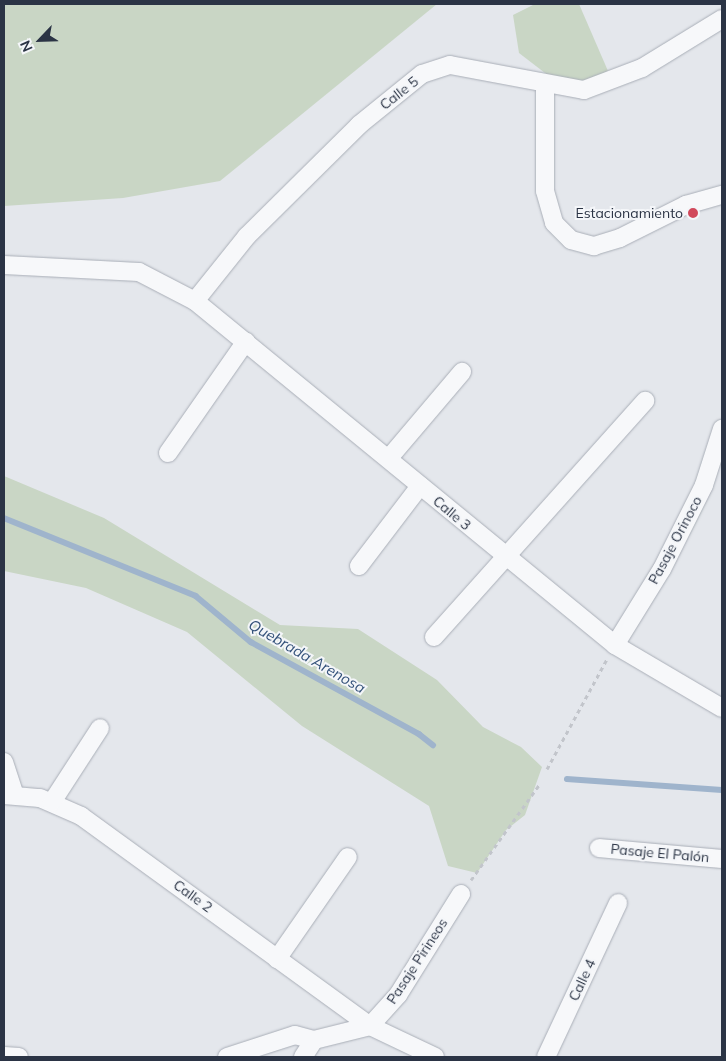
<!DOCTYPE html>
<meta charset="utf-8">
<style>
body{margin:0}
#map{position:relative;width:726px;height:1061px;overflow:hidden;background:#e4e7ec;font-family:Mulish,sans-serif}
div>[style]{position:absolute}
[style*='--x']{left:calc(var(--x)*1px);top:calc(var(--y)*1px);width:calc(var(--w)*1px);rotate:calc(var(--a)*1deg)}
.green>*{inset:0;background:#c9d6c5}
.stream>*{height:5.5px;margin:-2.75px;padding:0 2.75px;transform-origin:2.75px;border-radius:2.75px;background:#9fb4cc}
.path>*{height:3px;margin-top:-1.5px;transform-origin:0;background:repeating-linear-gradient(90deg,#c2c5cb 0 4px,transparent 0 8px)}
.roads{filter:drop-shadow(0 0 1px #a9aeb7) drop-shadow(0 0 1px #a9aeb7)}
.minor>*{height:18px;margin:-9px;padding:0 9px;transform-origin:9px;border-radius:9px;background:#f7f8fa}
.dots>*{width:14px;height:14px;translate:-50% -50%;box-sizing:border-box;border:2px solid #f4f6f9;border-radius:50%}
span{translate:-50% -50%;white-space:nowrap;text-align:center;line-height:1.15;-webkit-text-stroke:4px #f4f6f9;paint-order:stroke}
.street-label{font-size:14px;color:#2b3445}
.poi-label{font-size:14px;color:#2b3445}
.right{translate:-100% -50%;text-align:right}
.water-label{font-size:15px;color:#34527a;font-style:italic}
.frame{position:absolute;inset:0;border:5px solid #2b3445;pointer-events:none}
.north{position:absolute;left:15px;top:15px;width:50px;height:50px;-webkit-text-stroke:4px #f4f6f9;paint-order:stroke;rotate:246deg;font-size:14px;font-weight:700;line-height:20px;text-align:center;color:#2b3445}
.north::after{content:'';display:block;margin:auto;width:18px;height:22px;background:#2b3445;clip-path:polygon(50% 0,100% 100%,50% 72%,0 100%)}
</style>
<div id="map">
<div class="green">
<div style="clip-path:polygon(4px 4px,437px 4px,220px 181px,123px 198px,4px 206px)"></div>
<div style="clip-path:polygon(535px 4px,579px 4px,608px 71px,587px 82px,558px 83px,519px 53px,513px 15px)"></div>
<div style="clip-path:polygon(4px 476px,104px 518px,280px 625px,358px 629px,437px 680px,483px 727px,521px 747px,542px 767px,525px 815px,506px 830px,477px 873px,448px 866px,429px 806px,302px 726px,187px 632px,86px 588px,4px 571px)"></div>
</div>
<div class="stream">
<div style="--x:4;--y:518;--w:207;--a:22.1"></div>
<div style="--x:196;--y:596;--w:72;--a:39.9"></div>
<div style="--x:251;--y:642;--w:192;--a:28.7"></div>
<div style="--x:419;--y:734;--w:18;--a:38"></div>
<div style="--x:567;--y:779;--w:155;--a:4.1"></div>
</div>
<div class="path">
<div style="--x:547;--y:769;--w:125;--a:-61.4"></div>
<div style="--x:471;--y:880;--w:117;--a:-54.4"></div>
</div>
<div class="roads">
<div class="minor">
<div style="--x:545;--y:84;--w:107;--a:90"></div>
<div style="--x:545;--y:191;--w:33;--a:74"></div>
<div style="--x:554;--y:223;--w:24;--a:45"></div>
<div style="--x:571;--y:240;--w:24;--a:15"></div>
<div style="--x:594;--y:246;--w:27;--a:-17"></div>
<div style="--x:620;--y:238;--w:74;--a:-26.6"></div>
<div style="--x:686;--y:205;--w:37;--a:-16"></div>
<div style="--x:4;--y:265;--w:135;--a:3"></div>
<div style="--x:139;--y:272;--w:63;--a:27.4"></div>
<div style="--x:195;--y:301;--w:543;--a:39.32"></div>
<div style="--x:615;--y:645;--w:124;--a:30.5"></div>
<div style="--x:195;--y:301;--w:83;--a:-51.3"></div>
<div style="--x:247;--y:236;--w:158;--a:-44.7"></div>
<div style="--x:359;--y:125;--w:81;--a:-39"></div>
<div style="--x:422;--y:74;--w:29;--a:-18"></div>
<div style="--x:450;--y:65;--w:136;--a:10.6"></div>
<div style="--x:584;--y:90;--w:62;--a:-20.8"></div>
<div style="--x:642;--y:68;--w:94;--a:-31.5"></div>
<div style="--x:168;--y:453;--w:136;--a:-55.1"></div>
<div style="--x:389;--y:458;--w:113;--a:-49.7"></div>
<div style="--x:359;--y:566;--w:101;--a:-52.7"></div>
<div style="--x:434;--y:637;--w:317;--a:-48.2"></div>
<div style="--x:615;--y:645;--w:89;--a:-58.3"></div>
<div style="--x:662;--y:569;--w:94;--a:-63.4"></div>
<div style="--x:704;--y:485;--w:59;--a:-72.2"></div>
<div style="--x:4;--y:762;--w:33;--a:72"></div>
<div style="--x:4;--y:795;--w:36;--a:5"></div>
<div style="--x:40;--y:798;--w:45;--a:23.7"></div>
<div style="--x:81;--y:816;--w:357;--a:36"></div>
<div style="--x:370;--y:1026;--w:72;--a:25.5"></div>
<div style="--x:52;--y:802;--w:88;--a:-57"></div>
<div style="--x:599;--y:848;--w:123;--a:5.1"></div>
<div style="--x:277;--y:959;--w:124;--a:-55.2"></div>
<div style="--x:370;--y:1026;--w:42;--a:-47.9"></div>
<div style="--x:398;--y:995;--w:119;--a:-58"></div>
<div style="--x:4;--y:1056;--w:15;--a:4"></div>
<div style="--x:227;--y:1057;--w:71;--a:-17.9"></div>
<div style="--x:295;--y:1035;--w:20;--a:15"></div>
<div style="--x:314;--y:1040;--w:58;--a:-14"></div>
<div style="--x:303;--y:1057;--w:20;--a:-57"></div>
<div style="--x:546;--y:1057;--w:170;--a:-64.9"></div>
</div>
</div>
<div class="dots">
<div style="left:693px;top:213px;background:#d1495b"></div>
</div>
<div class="street-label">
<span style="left:399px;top:93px;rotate:-38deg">Calle 5</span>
<span style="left:452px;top:513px;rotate:40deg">Calle 3</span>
<span style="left:675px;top:540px;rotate:-62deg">Pasaje Orinoco</span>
<span style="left:660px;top:853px;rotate:5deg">Pasaje El Palón</span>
<span style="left:193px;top:896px;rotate:36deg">Calle 2</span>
<span style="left:417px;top:961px;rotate:-57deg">Pasaje Pirineos</span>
<span style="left:582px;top:980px;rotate:-65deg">Calle 4</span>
</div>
<div class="poi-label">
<span class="right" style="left:683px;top:213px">Estacionamiento</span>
</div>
<div class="water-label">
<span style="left:307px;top:656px;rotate:30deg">Quebrada Arenosa</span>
</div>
<div class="frame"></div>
<div class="north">N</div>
</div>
